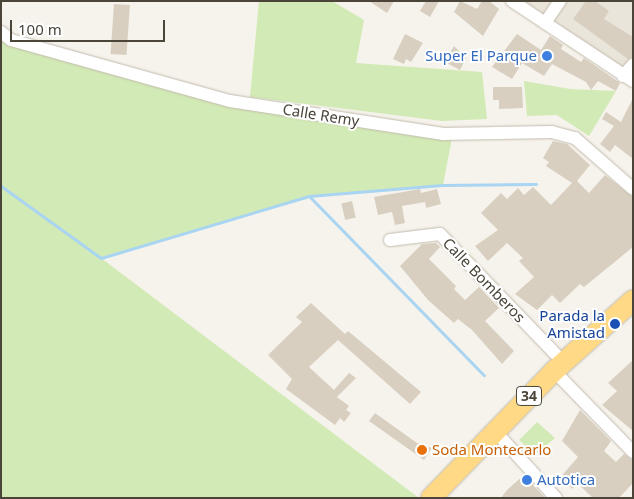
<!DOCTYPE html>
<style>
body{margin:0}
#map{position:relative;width:634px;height:499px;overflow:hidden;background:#f6f3ec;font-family:"Noto Sans",sans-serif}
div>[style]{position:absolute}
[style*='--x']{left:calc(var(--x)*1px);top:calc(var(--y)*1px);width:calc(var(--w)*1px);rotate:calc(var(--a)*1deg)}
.residential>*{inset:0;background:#eae5da}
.green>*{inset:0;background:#d2eab5}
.stream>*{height:3px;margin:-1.5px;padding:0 1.5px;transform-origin:1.5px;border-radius:1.5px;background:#a9d4f2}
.building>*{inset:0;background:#d8cfc1;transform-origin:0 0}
.roads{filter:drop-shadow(0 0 1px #c2bbae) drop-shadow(0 0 1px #c2bbae)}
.minor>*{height:12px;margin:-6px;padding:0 6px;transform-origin:6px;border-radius:6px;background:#fff}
.trunk>*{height:20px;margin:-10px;padding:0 10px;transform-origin:10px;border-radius:10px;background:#ffd985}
.dots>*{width:14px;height:14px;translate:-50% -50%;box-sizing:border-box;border:2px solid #fff;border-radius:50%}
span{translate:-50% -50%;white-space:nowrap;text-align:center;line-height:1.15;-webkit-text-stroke:4px #fff;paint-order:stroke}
.shield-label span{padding:1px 4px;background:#fff;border:1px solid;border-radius:4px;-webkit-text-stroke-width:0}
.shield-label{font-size:14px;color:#4b4439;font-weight:700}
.shop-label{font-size:15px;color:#366cbe}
.right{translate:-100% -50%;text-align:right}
.left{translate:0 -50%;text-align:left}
.street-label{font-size:15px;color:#4b4439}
.transit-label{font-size:15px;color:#164399}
.food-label{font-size:15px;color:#c56008}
.frame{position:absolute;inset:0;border:2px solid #4b4439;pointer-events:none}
.scale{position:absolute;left:10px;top:20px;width:155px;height:22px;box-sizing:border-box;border:2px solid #4b4439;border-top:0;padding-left:6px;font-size:15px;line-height:18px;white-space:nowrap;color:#4b4439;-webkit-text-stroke:4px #fff;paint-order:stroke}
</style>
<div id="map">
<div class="residential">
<div style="clip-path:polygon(515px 1px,633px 1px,633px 71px,629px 75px)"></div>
</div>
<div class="green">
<div style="clip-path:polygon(259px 1px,332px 1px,364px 20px,356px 63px,482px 72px,487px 119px,442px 121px,250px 97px)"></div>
<div style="clip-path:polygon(1px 37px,226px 100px,453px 133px,443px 185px,309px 196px,101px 258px,419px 498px,1px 498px)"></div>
<div style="clip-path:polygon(524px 81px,570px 89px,616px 91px,589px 136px,557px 115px,527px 116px)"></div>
<div style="clip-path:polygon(537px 422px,555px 438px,535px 455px,519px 440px)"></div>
</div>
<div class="stream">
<div style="--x:1;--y:186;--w:123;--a:35.8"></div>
<div style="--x:101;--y:258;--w:217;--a:-16.6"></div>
<div style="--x:309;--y:196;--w:134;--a:-4.7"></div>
<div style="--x:443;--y:185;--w:93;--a:-0.6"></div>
<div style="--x:310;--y:197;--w:249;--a:45.7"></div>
</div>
<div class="building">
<div style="clip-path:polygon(369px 1px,394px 1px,387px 13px)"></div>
<div style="clip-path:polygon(426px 1px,439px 1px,430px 17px,420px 11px)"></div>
<div style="clip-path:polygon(460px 1px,477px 9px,482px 1px,489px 1px,499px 9px,483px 36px,454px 12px)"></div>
<div style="clip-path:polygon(586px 1px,595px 1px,609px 11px,604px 19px,633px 37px,633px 57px,628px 59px,573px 19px)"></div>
<div style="left:114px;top:4px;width:16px;height:50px;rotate:4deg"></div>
<div style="clip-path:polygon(405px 34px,423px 43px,411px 62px,406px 59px,404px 64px,393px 59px)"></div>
<div style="clip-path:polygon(517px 34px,541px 50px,550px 36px,563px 45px,561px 49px,581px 62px,584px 58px,620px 83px,616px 91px,598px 81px,591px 90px,586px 82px,552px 64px,544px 76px,522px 63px,512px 79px,492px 67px)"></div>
<div style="clip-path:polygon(454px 46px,466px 58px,460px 70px,445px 62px)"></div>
<div style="clip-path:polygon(493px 87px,522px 87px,523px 108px,499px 109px,499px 100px,493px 100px)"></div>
<div style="clip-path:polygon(633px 98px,633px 159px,615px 145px,610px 152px,600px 144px,614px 126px,602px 119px,606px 112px,621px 122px)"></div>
<div style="clip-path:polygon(553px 141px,567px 144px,590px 165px,577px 181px,589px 193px,605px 175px,633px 197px,633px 247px,584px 287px,580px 284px,560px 303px,552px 295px,537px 310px,515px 294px,534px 277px,519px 261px,523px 258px,507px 243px,488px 261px,475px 246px,498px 230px,481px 213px,501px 193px,507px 199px,518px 188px,524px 195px,533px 187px,551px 205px,572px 183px,546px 166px,549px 162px,543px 158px)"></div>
<div style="clip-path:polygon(420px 189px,421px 193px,437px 189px,441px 204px,426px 208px,425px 202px,402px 206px,405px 223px,395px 225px,392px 212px,378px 215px,374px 197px)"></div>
<div style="left:352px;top:201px;width:17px;height:11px;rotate:77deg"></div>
<div style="clip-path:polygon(436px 243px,440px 247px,429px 259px,456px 286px,454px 289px,465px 300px,479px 287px,499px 308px,485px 321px,514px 351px,502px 364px,472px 330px,458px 319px,454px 323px,428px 300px,400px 266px,422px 244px)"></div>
<div style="clip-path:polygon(311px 303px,345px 334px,348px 331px,421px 392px,410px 404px,338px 340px,309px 367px,334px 390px,349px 373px,356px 378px,337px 397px,349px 406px,346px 410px,351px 413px,344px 422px,340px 418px,335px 425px,286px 389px,292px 379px,268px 355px,302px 322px,296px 317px)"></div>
<div style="clip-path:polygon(633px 360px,633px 431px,602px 405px,617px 391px,608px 383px)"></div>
<div style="clip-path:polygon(580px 410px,611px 441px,604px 451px,616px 462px,624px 454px,633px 460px,633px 483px,619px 498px,593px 498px,577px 483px,572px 489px,567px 482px,564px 486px,558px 480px,578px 457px,562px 441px)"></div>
<div style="clip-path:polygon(375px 413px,417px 443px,432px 448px,424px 460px,369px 421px)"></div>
<div style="clip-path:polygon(524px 475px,545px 498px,501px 498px,507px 490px)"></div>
</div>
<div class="roads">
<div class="minor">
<div style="--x:512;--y:1;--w:145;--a:33.5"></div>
<div style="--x:545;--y:23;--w:27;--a:-56"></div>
<div style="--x:1;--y:32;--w:13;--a:39"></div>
<div style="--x:11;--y:40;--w:227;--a:15.6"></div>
<div style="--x:230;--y:101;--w:216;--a:8.8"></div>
<div style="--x:443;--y:134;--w:109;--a:-1.1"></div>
<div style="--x:552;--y:132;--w:24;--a:15"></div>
<div style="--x:575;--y:138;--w:77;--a:41.3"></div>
<div style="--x:623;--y:76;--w:15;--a:-48"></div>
<div style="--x:390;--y:240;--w:50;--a:-6.8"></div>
<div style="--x:440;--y:234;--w:178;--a:46.1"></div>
<div style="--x:554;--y:371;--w:113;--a:45.7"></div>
<div style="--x:495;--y:431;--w:91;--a:47.7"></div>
</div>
<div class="trunk">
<div style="--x:431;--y:498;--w:177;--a:-45.9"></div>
<div style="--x:554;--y:371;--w:106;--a:-41.9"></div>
</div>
</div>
<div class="dots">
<div style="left:547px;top:56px;background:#3f7fe0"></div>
<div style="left:615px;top:324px;background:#1a4fb4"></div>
<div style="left:422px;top:450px;background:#e8710a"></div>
<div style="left:527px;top:480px;background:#3f7fe0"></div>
</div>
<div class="shield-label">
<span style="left:529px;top:396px">34</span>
</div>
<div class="shop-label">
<span class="right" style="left:537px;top:56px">Super El Parque</span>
<span class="left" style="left:537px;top:480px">Autotica</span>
</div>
<div class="street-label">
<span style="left:321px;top:115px;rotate:9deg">Calle Remy</span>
<span style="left:484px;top:280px;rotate:46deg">Calle Bomberos</span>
</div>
<div class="transit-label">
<span class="right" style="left:605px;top:324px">Parada la<br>Amistad</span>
</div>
<div class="food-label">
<span class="left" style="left:432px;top:450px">Soda Montecarlo</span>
</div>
<div class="frame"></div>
<div class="scale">100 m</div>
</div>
